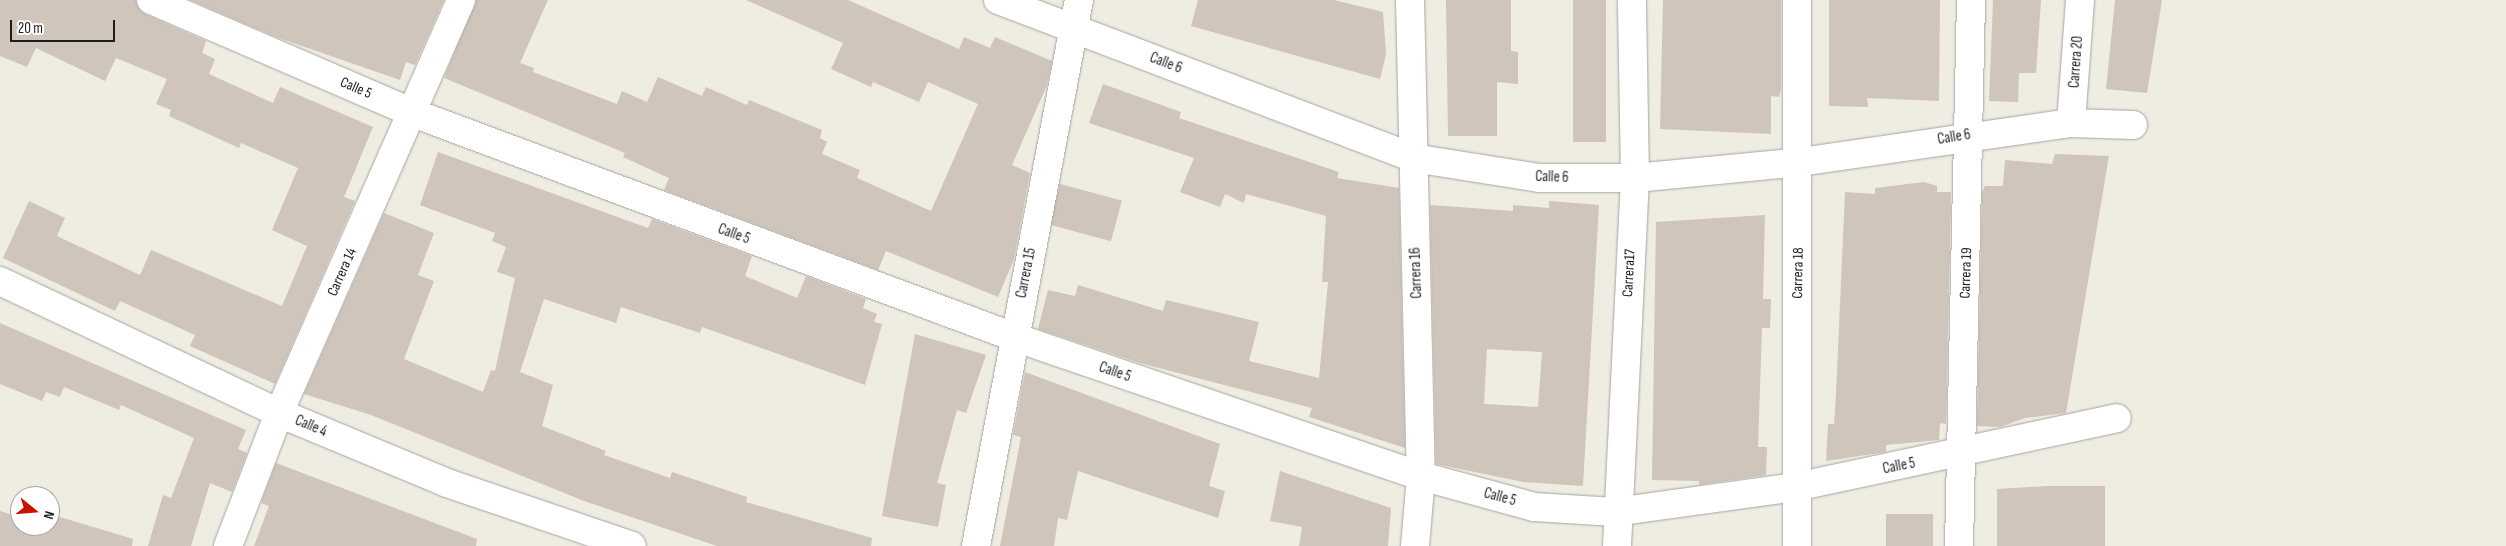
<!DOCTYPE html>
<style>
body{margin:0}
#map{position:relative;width:2506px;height:546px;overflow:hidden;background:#efece1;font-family:"Sofia Sans Condensed",sans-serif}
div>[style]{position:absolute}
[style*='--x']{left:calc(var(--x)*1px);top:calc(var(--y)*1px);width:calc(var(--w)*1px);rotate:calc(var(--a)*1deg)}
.building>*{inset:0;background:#cfc5ba;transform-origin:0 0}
.roads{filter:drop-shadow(0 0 1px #a4a4a4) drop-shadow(0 0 1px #a4a4a4)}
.street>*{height:28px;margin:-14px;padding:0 14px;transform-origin:14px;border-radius:14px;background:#fff}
span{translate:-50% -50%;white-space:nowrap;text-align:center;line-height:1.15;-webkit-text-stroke:5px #fff;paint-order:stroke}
.street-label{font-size:15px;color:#1d1d1d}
.north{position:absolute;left:10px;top:486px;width:50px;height:50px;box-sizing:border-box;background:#fff;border:1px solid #a5a5a5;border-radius:50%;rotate:107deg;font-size:14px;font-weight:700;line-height:20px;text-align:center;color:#1d1d1d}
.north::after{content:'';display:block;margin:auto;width:18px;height:22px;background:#ca1200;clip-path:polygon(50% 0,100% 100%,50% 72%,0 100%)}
.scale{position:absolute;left:10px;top:20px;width:105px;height:22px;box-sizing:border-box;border:2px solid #1d1d1d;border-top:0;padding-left:6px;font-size:15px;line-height:18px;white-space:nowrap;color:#1d1d1d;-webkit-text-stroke:4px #fff;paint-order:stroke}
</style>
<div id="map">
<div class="building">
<div style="clip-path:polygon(0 0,136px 0,145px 14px,206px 41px,202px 53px,215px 59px,209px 74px,273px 103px,280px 87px,373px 127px,344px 197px,355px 201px,275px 384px,190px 346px,195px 335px,120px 301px,115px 311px,3px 258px,29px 201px,65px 218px,57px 236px,140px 275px,151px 250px,282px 306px,307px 246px,272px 230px,298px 168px,241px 143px,239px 148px,169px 116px,171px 110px,156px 104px,167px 79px,116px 58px,105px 81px,36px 48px,27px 67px,0 56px)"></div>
<div style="clip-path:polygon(190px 0,444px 0,415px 65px,406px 62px,400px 80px,276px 37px)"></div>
<div style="clip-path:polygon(476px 0,548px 0,520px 63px,534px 68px,533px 72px,617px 104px,622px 91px,647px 102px,658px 77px,702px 96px,706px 87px,747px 105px,749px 100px,822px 130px,820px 138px,827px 142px,822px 154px,860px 170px,857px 178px,931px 211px,978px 104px,928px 82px,919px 102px,873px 82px,871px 87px,831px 69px,843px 43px,746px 0,848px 0,959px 49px,964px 37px,990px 48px,995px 37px,1052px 61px,1047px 85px,1012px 165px,1030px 173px,1014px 259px,998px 297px,886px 251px,878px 270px,664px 190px,669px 178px,623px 157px,625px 153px,444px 78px)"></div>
<div style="clip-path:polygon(1198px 0,1334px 0,1383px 12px,1386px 54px,1380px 79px,1191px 26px)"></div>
<div style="clip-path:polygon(1446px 0,1511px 0,1511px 51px,1518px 52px,1518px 84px,1497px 82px,1497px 136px,1448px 136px)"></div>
<div style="left:1573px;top:0;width:33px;height:142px"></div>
<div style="clip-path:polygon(1663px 0,1781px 0,1781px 90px,1779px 97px,1771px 96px,1771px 134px,1660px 129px)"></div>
<div style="clip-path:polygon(1829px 0,1940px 0,1939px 101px,1867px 98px,1868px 107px,1829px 106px)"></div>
<div style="clip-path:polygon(1993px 0,2041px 0,2036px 73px,2019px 73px,2018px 102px,1989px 101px)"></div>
<div style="clip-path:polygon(2115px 0,2162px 0,2147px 93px,2106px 89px)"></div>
<div style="clip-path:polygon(1103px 84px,1181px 112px,1179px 118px,1339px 172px,1337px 178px,1399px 188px,1405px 448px,1309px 417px,1312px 408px,1140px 363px,1038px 329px,1048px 290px,1075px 296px,1078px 285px,1163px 311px,1166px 300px,1259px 322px,1249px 361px,1319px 378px,1328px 282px,1322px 282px,1326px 216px,1246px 194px,1244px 203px,1225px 194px,1220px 207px,1180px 192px,1194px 158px,1089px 123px)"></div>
<div style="clip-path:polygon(438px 152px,648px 228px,652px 219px,752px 256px,745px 276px,797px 298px,806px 276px,866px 299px,863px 308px,877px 314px,874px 322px,882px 324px,865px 385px,702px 327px,700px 333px,621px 307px,616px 323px,544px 299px,520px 372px,553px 385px,542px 426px,606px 451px,604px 455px,670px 478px,672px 472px,747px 497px,746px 502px,872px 538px,871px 546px,717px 546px,584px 501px,371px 415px,304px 394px,384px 213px,434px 233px,418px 275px,434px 281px,404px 359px,483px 392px,491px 370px,495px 371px,515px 278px,497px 272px,506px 247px,492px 241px,495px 233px,420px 205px)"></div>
<div style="clip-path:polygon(2055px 154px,2109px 156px,2066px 413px,2025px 418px,2000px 427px,1977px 426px,1982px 193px,1985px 186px,2003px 186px,2005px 160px,2052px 164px)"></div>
<div style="clip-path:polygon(1924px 182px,1937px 186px,1937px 192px,1951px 192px,1946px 424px,1940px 423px,1939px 440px,1886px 445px,1886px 452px,1826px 461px,1828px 424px,1834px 424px,1836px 394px,1845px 192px,1875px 194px,1875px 188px)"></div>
<div style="left:1060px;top:184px;width:64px;height:42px;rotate:15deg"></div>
<div style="clip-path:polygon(evenodd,1549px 201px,1599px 205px,1583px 486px,1523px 482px,1436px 464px,1430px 205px,1513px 211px,1513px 205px,1549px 208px,1549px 201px,1487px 349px,1542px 352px,1538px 407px,1484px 404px,1487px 349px)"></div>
<div style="clip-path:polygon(1765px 215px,1763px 299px,1771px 299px,1770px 328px,1762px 328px,1758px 447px,1767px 447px,1766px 475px,1699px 485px,1699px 481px,1652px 480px,1656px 222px)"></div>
<div style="clip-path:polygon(0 323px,246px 430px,238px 449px,247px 453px,232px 492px,210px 483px,191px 546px,148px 546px,163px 495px,171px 498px,194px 438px,121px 405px,119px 410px,64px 387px,60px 397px,46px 392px,42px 401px,0 384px)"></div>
<div style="clip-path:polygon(915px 334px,986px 355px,966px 413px,957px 410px,937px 483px,946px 485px,938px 527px,882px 516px)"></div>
<div style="clip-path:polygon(1025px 372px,1220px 444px,1209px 486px,1225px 491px,1218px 518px,1078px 471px,1067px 520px,1058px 518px,1054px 546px,1000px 546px,1021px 437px,1013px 435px)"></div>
<div style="clip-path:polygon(276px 463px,477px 539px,476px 546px,254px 546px,269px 506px,261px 503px)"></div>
<div style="clip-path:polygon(1280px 471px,1391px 508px,1388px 546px,1299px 546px,1302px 527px,1270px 521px)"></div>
<div style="clip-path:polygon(2047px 486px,2105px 486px,2105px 546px,1997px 546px,1997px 489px)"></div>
<div style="clip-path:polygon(0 511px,20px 517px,20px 526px,50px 527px,50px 514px,133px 539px,132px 546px,0 546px)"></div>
<div style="left:1886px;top:514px;width:47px;height:32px"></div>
</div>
<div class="roads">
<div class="street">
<div style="--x:151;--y:0;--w:285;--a:23.3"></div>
<div style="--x:413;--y:113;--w:641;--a:20.44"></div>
<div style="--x:1014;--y:337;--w:430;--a:18.9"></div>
<div style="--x:1421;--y:476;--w:117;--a:15.3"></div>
<div style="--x:1534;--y:507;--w:81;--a:3.5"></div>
<div style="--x:1615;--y:512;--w:183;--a:-7.9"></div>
<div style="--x:1796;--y:487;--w:328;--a:-12.1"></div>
<div style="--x:998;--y:0;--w:444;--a:20.8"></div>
<div style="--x:1413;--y:158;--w:128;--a:9"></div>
<div style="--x:1539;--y:178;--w:96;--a:0"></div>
<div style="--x:1635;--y:178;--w:166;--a:-5.5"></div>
<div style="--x:1800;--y:162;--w:274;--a:-8.2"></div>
<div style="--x:2071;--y:123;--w:62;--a:1.8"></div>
<div style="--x:1410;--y:0;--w:476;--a:88.7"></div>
<div style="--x:1421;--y:476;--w:70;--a:94.9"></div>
<div style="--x:2071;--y:123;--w:123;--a:-85.8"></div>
<div style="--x:0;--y:281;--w:309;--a:25.3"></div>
<div style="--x:279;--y:413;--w:182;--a:22.6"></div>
<div style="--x:447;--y:483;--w:195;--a:18.8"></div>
<div style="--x:228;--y:546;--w:142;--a:-69"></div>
<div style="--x:279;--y:413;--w:451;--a:-66.2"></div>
<div style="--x:976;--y:546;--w:556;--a:-79.32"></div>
<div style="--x:1617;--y:546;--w:368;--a:-87.2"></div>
<div style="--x:1635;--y:178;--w:178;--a:-91"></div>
<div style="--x:1797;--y:546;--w:546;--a:-90"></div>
<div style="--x:1959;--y:546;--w:546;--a:-88.74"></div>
</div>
</div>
<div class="street-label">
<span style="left:2076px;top:62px;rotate:-86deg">Carrera 20</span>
<span style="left:1166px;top:63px;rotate:21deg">Calle 6</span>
<span style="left:356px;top:88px;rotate:23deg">Calle 5</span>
<span style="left:1954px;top:137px;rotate:-9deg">Calle 6</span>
<span style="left:1552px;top:177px;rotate:2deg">Calle 6</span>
<span style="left:734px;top:234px;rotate:20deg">Calle 5</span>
<span style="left:342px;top:272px;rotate:-66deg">Carrera 14</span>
<span style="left:1026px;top:273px;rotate:-79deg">Carrera 15</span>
<span style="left:1416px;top:273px;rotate:-92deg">Carrera 16</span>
<span style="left:1629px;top:273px;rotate:-87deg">Carrera17</span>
<span style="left:1798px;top:273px;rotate:-89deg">Carrera 18</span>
<span style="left:1966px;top:273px;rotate:-88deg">Carrera 19</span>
<span style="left:1115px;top:372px;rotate:19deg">Calle 5</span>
<span style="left:311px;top:426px;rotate:23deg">Calle 4</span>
<span style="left:1899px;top:466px;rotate:-11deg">Calle 5</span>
<span style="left:1500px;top:497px;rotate:15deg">Calle 5</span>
</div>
<div class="north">N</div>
<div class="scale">20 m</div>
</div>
